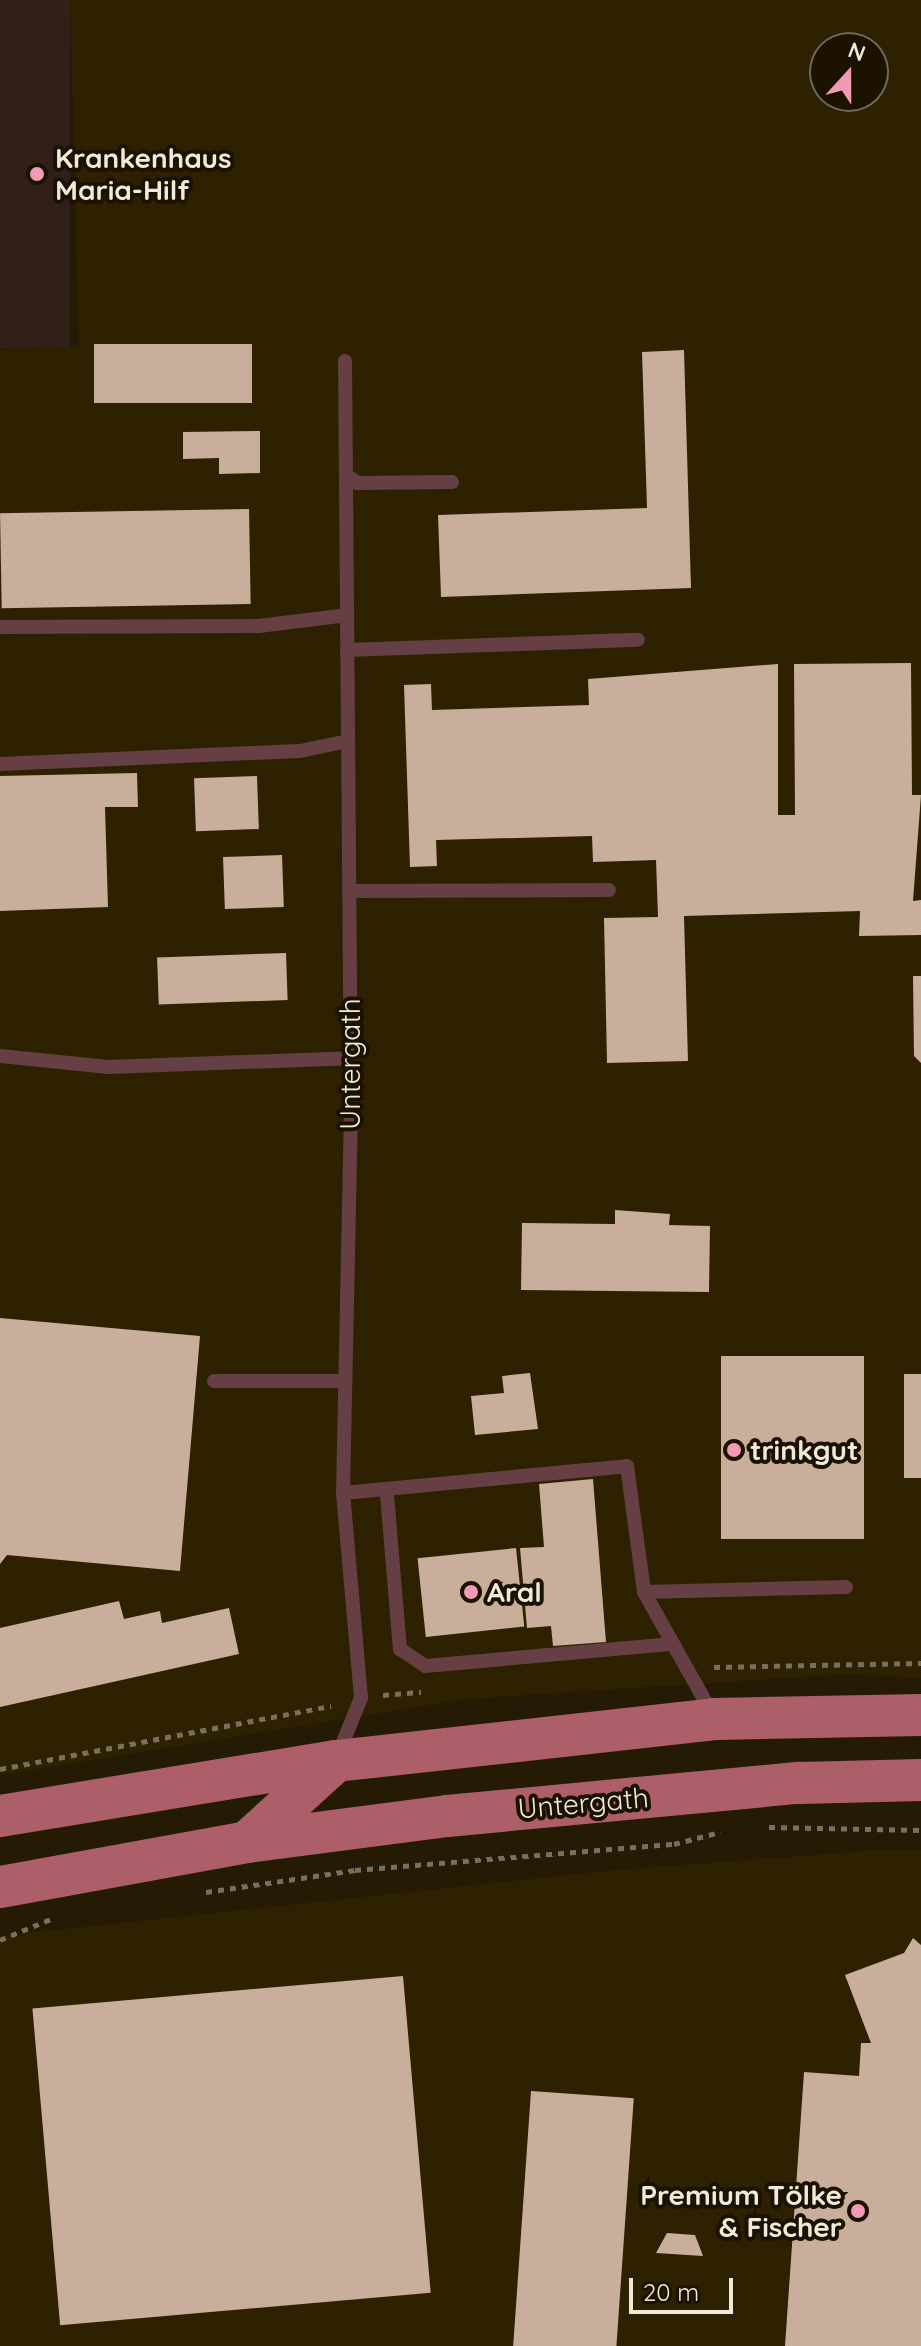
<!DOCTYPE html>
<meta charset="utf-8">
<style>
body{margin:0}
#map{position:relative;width:921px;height:2346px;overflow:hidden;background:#251b04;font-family:Quicksand,sans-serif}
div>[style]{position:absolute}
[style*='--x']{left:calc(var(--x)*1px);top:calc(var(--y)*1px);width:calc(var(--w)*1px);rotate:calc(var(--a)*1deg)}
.built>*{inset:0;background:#2d2102}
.medical>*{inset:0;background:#311f1a;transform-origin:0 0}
.building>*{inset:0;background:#c9ae9c;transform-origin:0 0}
.path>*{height:5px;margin-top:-2.5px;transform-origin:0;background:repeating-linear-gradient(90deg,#78705c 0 6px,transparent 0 12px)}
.lane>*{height:14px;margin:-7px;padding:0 7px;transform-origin:7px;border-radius:7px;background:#653f43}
.primary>*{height:42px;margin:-21px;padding:0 21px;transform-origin:21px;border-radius:21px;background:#ac5f68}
.dots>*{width:22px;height:22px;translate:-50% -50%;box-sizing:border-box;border:4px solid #1b1200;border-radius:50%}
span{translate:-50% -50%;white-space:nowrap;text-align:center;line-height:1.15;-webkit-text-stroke:8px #1b1200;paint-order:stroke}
.poi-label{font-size:28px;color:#f0eadc;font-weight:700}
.left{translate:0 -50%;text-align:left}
.right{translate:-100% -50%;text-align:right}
.street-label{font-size:28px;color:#f0eadc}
.north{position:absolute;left:809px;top:32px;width:80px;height:80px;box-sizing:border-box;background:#1b1200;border:2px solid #706858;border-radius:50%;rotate:21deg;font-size:22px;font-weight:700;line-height:32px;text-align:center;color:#f0eadc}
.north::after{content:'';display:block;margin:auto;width:28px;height:36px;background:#f09ab6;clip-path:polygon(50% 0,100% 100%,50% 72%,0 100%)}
.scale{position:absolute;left:629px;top:2278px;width:104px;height:36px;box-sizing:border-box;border:4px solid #f0eadc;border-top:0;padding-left:10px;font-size:24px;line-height:28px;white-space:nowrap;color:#f0eadc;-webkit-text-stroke:6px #1b1200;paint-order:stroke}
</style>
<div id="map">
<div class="built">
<div style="clip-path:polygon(evenodd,70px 0,921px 0,921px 1678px,847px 1674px,466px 1699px,0 1775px,0 349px,79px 347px,70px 0,825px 48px,873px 48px,873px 96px,825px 96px,825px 48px)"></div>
<div style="clip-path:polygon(891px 1849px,921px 1850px,921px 2346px,0 2346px,0 1936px,605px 1871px)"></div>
</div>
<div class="medical">
<div style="left:0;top:0;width:70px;height:348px"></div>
</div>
<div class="building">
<div style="left:252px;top:344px;width:59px;height:158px;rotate:90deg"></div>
<div style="clip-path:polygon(684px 350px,691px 588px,441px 597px,438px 515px,647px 508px,642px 352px)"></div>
<div style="clip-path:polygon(260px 431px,260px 473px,219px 474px,219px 458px,183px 459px,183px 432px)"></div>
<div style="left:249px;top:509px;width:95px;height:249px;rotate:89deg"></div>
<div style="clip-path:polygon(911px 663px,912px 795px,921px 795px,913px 901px,921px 900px,921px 935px,859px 936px,860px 911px,684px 916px,688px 1061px,607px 1063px,604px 918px,658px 917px,656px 860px,593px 862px,592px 836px,436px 840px,437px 866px,410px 867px,404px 685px,431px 684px,432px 710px,589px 705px,588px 679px,778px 664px,778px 815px,795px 815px,794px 664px)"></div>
<div style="clip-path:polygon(137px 773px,138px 807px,105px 807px,108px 907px,0 911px,0 776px)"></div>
<div style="left:257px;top:776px;width:53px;height:63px;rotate:88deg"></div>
<div style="left:282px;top:855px;width:52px;height:59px;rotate:88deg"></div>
<div style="left:286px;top:953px;width:47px;height:129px;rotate:88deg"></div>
<div style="clip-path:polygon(913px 976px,921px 976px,921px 1063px,914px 1056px)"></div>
<div style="clip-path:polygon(615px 1210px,670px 1214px,669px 1225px,710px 1226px,709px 1292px,521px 1290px,522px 1223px,615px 1224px)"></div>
<div style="clip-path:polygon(0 1318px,200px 1336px,180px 1571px,7px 1555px,0 1564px)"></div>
<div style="left:864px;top:1356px;width:183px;height:143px;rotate:90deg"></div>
<div style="clip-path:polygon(530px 1373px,538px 1429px,475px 1435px,471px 1396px,504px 1393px,502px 1376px)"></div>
<div style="left:904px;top:1374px;width:17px;height:104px"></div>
<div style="clip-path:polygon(593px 1479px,606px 1642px,553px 1646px,551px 1626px,527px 1628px,520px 1548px,544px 1547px,539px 1484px)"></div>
<div style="left:516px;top:1548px;width:79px;height:99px;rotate:84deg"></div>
<div style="clip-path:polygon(119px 1601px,124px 1619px,160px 1611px,162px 1623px,229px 1608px,239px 1654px,0 1707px,0 1628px)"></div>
<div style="clip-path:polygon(913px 1938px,921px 1945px,921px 2346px,785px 2346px,804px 2072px,859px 2076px,861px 2043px,871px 2043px,845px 1975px,904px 1953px)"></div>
<div style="left:403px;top:1976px;width:318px;height:372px;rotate:85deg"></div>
<div style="left:531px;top:2091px;width:103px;height:256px;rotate:4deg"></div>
<div style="clip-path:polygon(667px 2233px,695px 2235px,703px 2256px,656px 2253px)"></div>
</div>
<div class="path">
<div style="--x:714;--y:1667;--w:207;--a:-1.1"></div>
<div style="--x:383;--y:1695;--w:38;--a:-5"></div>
<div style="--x:0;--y:1769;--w:337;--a:-10.8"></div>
<div style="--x:769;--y:1827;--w:152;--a:1.1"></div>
<div style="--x:206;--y:1892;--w:151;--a:-8.4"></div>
<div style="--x:355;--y:1870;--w:320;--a:-4.7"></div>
<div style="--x:674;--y:1844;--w:48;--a:-14.6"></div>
<div style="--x:0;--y:1940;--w:55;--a:-22.4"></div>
</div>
<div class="lane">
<div style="--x:346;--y:475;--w:14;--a:34"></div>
<div style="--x:358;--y:483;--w:94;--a:-0.6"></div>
<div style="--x:0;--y:627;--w:259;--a:-0.2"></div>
<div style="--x:259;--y:626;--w:89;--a:-7.1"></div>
<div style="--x:347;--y:650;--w:291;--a:-2"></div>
<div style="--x:0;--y:764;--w:300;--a:-2.5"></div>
<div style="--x:300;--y:751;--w:49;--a:-11.8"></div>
<div style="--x:349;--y:891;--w:260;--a:-0.2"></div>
<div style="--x:0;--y:1056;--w:109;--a:5.8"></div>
<div style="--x:108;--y:1067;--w:242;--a:-2.1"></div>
<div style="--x:214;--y:1381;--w:128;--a:0"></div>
<div style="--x:343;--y:1493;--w:285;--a:-5.4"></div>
<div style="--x:627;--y:1466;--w:127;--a:82.3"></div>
<div style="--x:387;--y:1495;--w:155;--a:85.2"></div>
<div style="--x:400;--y:1649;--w:30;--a:34"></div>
<div style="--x:425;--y:1666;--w:249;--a:-5.1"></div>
<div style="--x:713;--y:1715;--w:141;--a:-119.3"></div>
<div style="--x:644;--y:1592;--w:202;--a:-1.4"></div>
<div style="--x:337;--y:1757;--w:64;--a:-67.9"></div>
<div style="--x:361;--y:1698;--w:206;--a:-95"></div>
<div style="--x:343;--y:1493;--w:388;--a:-88.8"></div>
<div style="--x:351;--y:1105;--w:744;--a:-90.46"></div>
</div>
<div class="primary">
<div style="--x:0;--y:1816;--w:340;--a:-9.3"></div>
<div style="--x:336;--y:1761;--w:381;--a:-6.3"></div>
<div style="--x:715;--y:1719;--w:206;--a:-1.1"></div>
<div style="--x:247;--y:1842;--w:120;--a:-42.3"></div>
<div style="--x:0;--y:1887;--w:251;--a:-10.3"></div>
<div style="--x:247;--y:1842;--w:202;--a:-7.4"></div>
<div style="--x:447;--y:1816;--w:354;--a:-5.4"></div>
<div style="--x:799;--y:1783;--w:122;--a:-1.4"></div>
</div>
<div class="dots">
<div style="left:37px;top:174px;background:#f09ab6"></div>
<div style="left:734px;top:1450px;background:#f09ab6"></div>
<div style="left:471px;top:1592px;background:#f09ab6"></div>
<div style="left:858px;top:2211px;background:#f09ab6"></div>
</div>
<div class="poi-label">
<span class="left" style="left:55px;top:174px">Krankenhaus<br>Maria-Hilf</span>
<span class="left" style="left:750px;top:1450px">trinkgut</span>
<span class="left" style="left:487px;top:1592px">Aral</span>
<span class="right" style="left:842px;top:2211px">Premium Tölke<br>&amp; Fischer</span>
</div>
<div class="street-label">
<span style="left:350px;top:1064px;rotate:-90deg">Untergath</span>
<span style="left:583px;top:1803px;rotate:-5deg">Untergath</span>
</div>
<div class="north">N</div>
<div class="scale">20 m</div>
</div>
